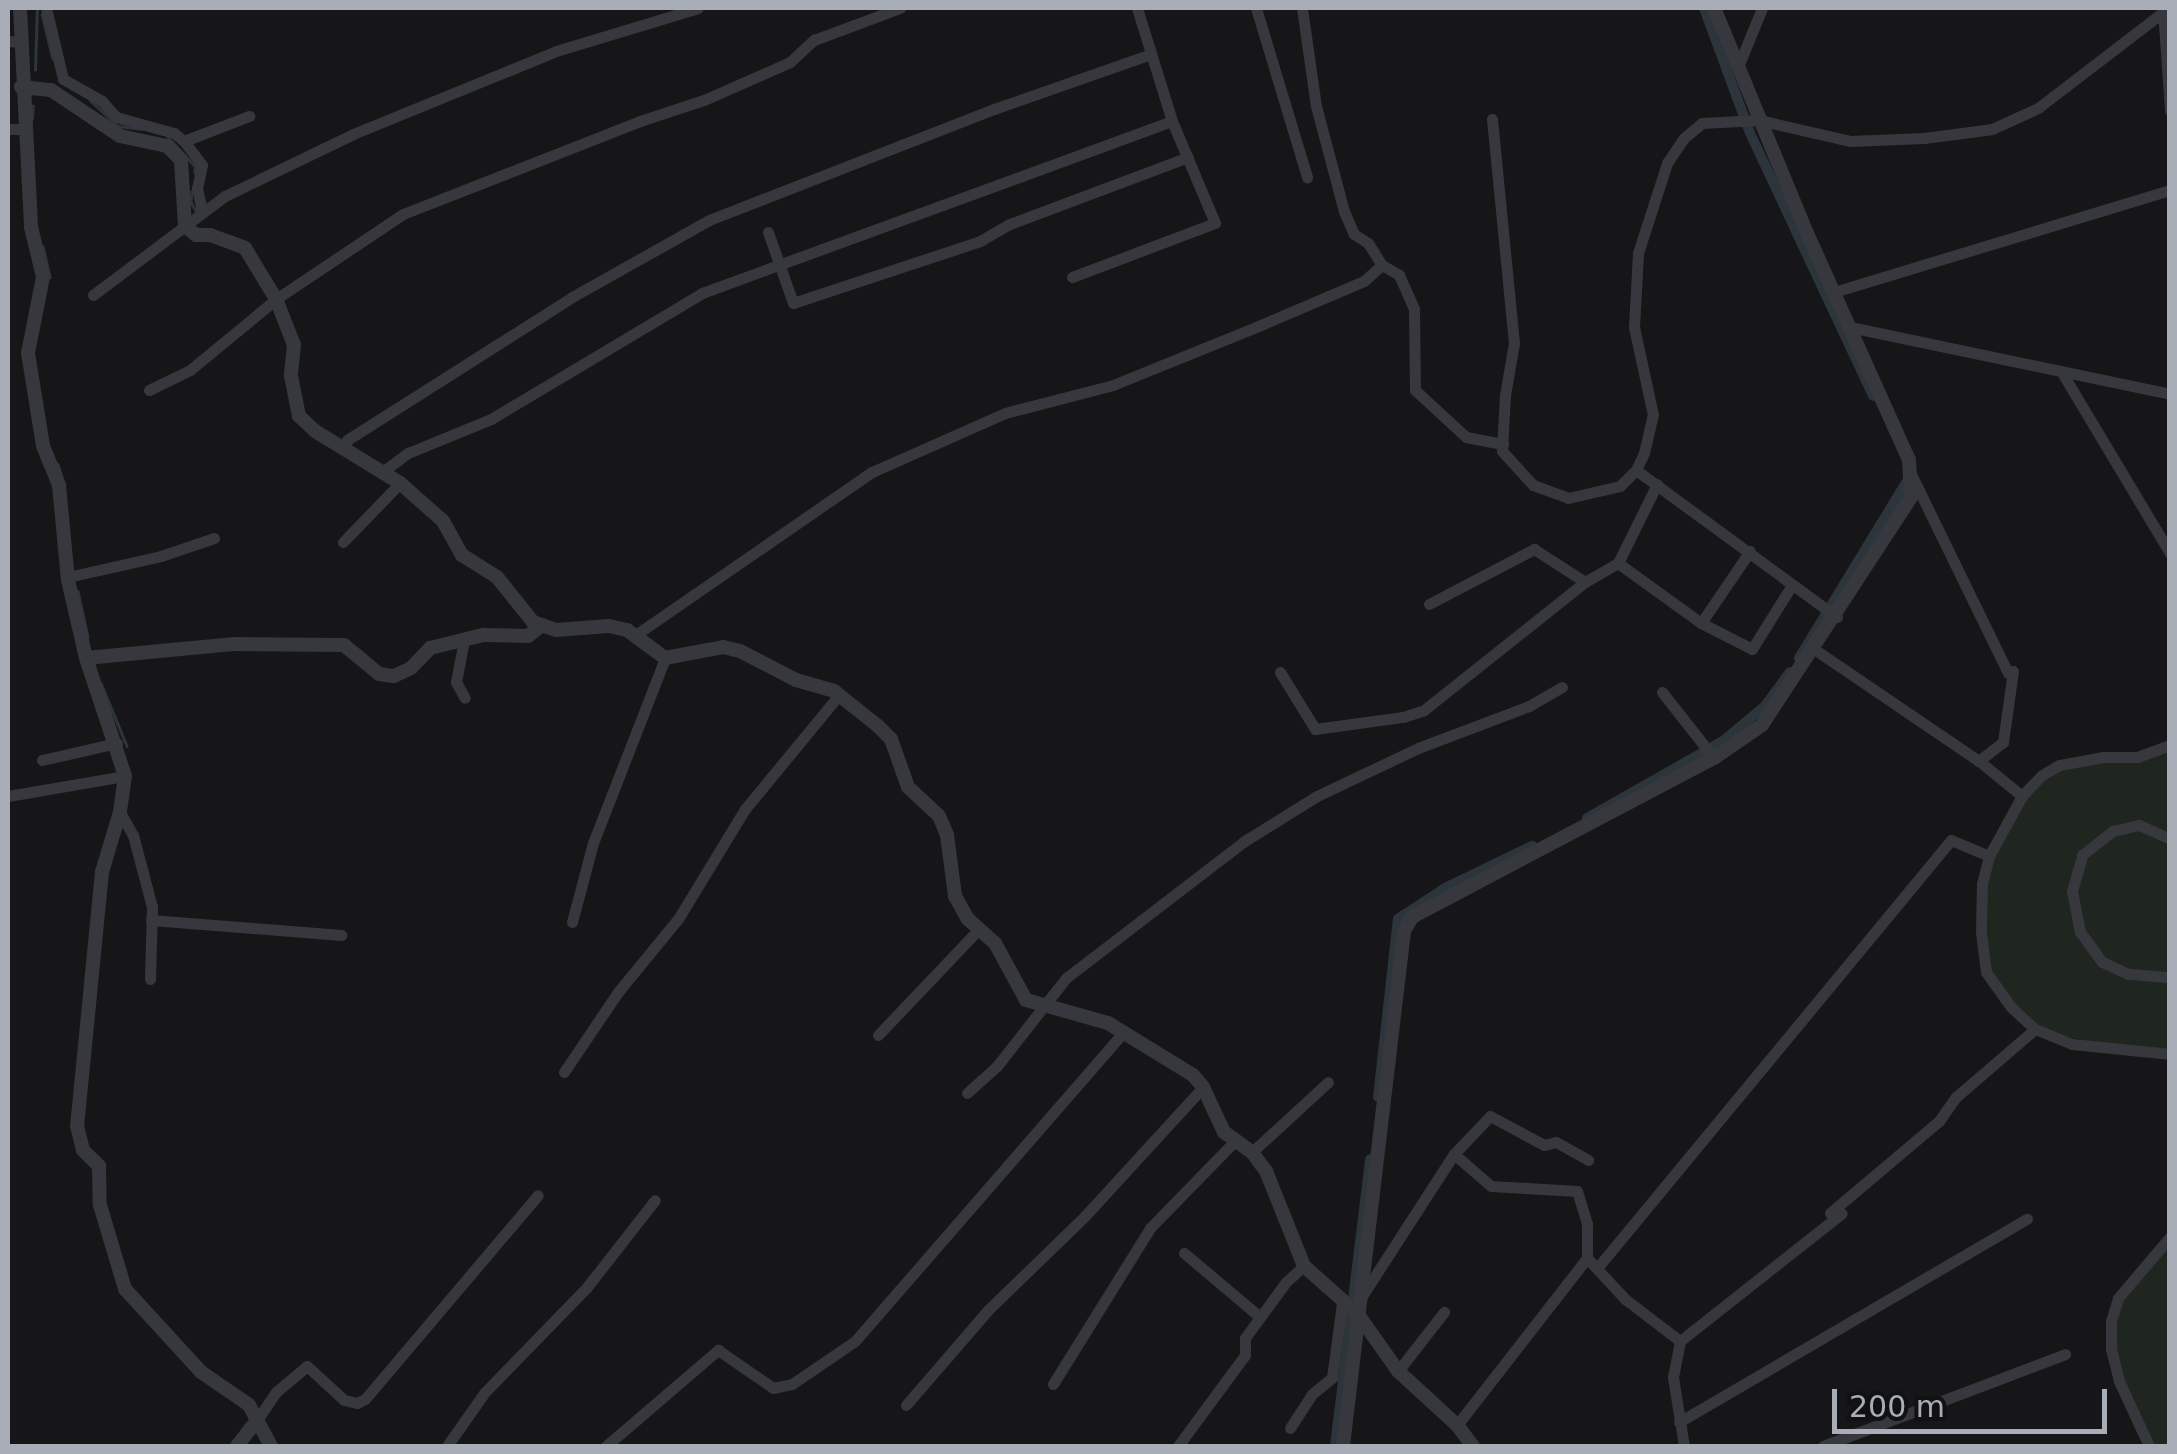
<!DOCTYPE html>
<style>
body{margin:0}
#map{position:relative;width:2177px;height:1454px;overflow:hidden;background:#161618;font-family:"DejaVu Sans",sans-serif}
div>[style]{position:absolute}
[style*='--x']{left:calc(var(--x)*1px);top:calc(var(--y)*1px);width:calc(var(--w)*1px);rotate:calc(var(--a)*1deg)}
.green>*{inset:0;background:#1e261f}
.stream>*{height:2.5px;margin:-1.25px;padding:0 1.25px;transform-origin:1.25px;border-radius:1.25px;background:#2c353c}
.canal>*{height:10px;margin:-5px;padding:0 5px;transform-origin:5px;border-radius:5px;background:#2c353c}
.minor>*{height:11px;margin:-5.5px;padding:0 5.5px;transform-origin:5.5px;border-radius:5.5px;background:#37383d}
.tertiary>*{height:14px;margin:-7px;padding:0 7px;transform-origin:7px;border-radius:7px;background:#37383d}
span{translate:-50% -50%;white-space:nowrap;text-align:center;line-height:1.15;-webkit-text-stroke:10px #111113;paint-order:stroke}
.frame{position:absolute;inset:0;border:10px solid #a8adb8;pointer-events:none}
.scale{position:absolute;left:1832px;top:1389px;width:275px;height:45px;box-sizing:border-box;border:5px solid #a8adb8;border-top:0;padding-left:12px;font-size:30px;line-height:35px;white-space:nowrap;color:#a8adb8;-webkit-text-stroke:8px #111113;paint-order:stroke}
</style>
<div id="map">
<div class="green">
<div style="clip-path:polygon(2169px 745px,2169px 1054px,2127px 1051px,2035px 1029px,1986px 972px,1982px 884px,2022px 796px,2059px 765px,2137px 757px)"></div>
<div style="clip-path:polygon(2169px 1237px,2169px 1446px,2149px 1446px,2111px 1350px,2118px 1298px)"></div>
</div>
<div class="stream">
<div style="--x:42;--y:14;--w:46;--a:76.3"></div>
<div style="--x:35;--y:70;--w:62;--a:-88.2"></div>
<div style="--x:90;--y:100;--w:38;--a:43"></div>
<div style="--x:118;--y:126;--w:24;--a:7"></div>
<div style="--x:32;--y:119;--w:13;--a:-86"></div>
<div style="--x:168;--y:137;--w:40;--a:47"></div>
<div style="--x:195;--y:166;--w:7;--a:90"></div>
<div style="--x:192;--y:191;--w:11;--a:95"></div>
<div style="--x:191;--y:202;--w:10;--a:61"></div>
<div style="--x:43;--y:246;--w:32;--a:77"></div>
<div style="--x:58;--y:464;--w:17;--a:73"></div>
<div style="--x:78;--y:591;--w:47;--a:77.7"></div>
<div style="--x:101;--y:683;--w:68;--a:67.6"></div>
</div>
<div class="canal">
<div style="--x:1704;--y:8;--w:133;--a:69.8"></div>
<div style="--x:1750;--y:133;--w:290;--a:64.9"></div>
<div style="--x:1799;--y:658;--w:207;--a:-58.6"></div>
<div style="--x:1587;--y:818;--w:156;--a:-29.5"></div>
<div style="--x:1723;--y:741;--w:55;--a:-39.8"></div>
<div style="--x:1765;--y:706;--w:42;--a:-53.7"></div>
<div style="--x:1378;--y:1097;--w:179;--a:-83.6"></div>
<div style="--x:1398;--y:919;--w:56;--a:-33.4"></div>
<div style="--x:1445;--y:888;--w:97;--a:-25.8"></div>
<div style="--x:1335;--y:1446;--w:289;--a:-83"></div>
</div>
<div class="minor">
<div style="--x:46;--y:8;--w:73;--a:76.5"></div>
<div style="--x:63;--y:79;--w:45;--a:29.4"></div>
<div style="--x:102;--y:101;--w:21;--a:49"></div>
<div style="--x:116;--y:117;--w:60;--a:15.4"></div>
<div style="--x:174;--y:133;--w:13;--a:39"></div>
<div style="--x:184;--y:141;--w:30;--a:53"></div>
<div style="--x:202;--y:165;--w:24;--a:102"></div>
<div style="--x:197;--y:188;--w:24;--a:78"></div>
<div style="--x:1256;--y:8;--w:177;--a:73.2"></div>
<div style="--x:1302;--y:8;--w:99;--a:81.9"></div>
<div style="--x:1316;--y:106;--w:109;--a:75.1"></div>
<div style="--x:1344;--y:211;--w:25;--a:67"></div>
<div style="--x:1354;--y:234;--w:17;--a:33"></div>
<div style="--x:1368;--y:243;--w:26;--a:58"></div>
<div style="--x:1382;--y:265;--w:20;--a:30"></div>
<div style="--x:1399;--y:275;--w:37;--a:66"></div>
<div style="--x:1414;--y:309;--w:81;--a:89.3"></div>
<div style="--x:1415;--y:390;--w:69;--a:42.7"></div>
<div style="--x:1466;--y:437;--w:38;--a:11"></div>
<div style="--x:2163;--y:10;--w:101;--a:86"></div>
<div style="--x:8;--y:41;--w:11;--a:5"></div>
<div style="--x:1740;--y:62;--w:58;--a:-67.8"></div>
<div style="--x:1492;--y:119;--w:225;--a:84.4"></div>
<div style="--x:1514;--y:343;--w:53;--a:99.8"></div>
<div style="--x:1505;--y:395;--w:56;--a:93.1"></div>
<div style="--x:1502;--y:451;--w:46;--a:47.6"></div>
<div style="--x:1533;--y:485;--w:37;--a:20"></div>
<div style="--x:1568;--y:498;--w:53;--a:-13"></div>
<div style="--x:1620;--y:486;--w:23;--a:-45"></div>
<div style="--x:1636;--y:470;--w:19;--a:-65"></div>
<div style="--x:1644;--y:453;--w:39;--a:-77"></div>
<div style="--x:1653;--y:415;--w:90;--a:-102.2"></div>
<div style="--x:1634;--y:327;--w:74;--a:-86.9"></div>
<div style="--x:1638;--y:253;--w:95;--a:-72.1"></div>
<div style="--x:1667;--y:163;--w:30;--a:-56"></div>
<div style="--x:1684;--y:138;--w:23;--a:-40"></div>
<div style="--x:1702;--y:123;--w:57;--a:-3"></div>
<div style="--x:1759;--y:120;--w:93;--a:13"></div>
<div style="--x:1850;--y:141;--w:74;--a:-2.3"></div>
<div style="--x:1924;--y:138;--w:69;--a:-7.5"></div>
<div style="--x:1992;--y:129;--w:51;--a:-24.5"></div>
<div style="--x:2038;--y:108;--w:158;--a:-37.5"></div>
<div style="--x:8;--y:129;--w:17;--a:0"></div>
<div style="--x:184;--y:141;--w:70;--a:-21"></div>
<div style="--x:768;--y:232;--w:75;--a:70.6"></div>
<div style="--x:793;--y:303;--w:197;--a:-18.3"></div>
<div style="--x:980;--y:241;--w:34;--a:-30"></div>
<div style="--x:1010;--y:224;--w:190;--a:-20.6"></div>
<div style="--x:1072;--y:277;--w:153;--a:-20.7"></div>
<div style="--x:1215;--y:223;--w:111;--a:-112.9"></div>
<div style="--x:1172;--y:121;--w:118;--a:-107.2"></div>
<div style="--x:1834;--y:292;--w:351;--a:-16.9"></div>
<div style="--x:93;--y:295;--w:165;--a:-36.9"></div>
<div style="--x:225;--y:196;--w:142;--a:-25.8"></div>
<div style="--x:353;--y:134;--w:219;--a:-22.2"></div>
<div style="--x:556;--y:51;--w:148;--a:-16.8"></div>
<div style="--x:1850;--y:327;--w:327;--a:11.8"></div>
<div style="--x:2061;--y:371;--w:212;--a:59.1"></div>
<div style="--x:149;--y:390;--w:46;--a:-26"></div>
<div style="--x:190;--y:370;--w:112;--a:-39.5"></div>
<div style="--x:276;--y:299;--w:153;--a:-33.8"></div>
<div style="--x:403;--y:214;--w:255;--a:-21.4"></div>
<div style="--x:640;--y:121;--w:67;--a:-18.2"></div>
<div style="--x:704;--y:100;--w:94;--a:-23.8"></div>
<div style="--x:790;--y:62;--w:33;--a:-43"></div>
<div style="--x:814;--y:40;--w:92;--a:-20.4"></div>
<div style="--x:345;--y:449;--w:9;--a:-77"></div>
<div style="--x:347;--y:440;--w:267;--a:-32.4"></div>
<div style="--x:572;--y:297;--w:157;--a:-29.3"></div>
<div style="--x:709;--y:220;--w:306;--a:-21.3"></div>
<div style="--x:994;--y:109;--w:166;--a:-19.3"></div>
<div style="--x:1636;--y:470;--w:249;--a:36.2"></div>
<div style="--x:381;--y:473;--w:34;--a:-37"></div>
<div style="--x:408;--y:453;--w:90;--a:-22.3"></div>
<div style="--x:491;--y:419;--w:246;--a:-30.8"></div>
<div style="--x:702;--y:293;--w:500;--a:-20.1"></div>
<div style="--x:1911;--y:474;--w:221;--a:64"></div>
<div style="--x:2008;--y:673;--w:5;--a:-22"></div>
<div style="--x:2013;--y:671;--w:72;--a:98"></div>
<div style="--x:2003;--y:742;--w:31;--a:142"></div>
<div style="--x:1979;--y:761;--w:55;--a:39.1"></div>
<div style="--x:343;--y:542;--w:82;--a:-46"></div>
<div style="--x:1618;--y:563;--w:102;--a:35.9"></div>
<div style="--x:1701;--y:623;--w:57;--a:27"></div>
<div style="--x:1752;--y:649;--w:75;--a:-58"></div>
<div style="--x:68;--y:577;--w:95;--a:-12.7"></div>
<div style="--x:161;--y:556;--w:56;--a:-18.8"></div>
<div style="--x:1429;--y:604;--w:119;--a:-27.6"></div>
<div style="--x:1534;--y:549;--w:61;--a:32.9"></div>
<div style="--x:1701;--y:623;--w:87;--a:-55.8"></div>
<div style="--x:634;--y:636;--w:289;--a:-34.6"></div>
<div style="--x:872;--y:472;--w:145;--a:-23.9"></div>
<div style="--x:1005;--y:413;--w:112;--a:-14.5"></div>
<div style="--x:1113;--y:385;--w:162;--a:-22.1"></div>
<div style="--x:1263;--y:324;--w:110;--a:-23.1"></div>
<div style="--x:1364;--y:281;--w:24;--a:-42"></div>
<div style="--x:464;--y:640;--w:43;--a:100.8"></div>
<div style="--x:456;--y:682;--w:18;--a:61"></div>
<div style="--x:1814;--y:649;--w:199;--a:34.2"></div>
<div style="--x:1280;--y:672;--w:67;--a:58.4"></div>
<div style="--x:1315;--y:729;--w:89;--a:-7.8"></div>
<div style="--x:1403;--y:717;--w:22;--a:-18"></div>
<div style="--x:1424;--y:710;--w:206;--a:-38.5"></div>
<div style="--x:1585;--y:582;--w:38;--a:-30"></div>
<div style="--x:1618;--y:563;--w:88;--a:-63.7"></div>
<div style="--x:1662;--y:692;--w:84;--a:51.8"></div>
<div style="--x:2170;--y:745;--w:35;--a:160"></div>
<div style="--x:2137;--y:757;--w:34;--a:180"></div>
<div style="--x:2103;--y:757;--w:45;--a:169.7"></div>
<div style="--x:2059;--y:765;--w:21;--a:149"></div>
<div style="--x:2041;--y:776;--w:28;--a:134"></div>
<div style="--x:2022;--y:796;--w:68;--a:118.8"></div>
<div style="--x:1989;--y:856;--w:29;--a:104"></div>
<div style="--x:1982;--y:884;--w:48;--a:91.2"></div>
<div style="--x:1981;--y:932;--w:40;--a:82.9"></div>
<div style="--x:1986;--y:972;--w:43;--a:54.5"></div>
<div style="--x:2011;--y:1007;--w:33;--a:43"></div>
<div style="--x:2035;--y:1029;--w:40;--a:22"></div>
<div style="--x:2072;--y:1044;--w:99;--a:5.8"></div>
<div style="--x:42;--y:760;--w:77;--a:-12.8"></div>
<div style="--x:8;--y:796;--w:119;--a:-9.7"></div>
<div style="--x:120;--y:812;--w:26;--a:61"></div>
<div style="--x:133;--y:835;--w:74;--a:75.2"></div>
<div style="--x:152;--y:907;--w:72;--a:91.6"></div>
<div style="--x:151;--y:920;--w:191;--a:4.5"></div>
<div style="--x:572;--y:922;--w:82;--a:-75.1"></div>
<div style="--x:593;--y:843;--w:199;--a:-68.7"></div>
<div style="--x:2166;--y:977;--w:38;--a:-175"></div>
<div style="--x:2128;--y:974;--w:29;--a:-155"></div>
<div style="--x:2102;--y:962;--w:37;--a:-126"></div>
<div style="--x:2080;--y:932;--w:42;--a:-101"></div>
<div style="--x:2072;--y:891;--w:37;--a:-74"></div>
<div style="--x:2082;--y:855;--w:39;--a:-38"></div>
<div style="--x:2113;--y:831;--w:27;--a:-13"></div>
<div style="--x:2139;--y:825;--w:34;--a:24"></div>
<div style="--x:878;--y:1035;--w:146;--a:-46.4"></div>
<div style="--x:564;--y:1072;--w:97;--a:-56"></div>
<div style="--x:618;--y:992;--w:94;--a:-50.6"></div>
<div style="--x:678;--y:919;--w:129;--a:-58.7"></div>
<div style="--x:745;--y:809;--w:148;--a:-50.5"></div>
<div style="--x:967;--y:1093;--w:40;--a:-42"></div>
<div style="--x:997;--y:1066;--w:112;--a:-51.9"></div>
<div style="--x:1066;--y:978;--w:223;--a:-37.5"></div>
<div style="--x:1243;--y:842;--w:87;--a:-31.9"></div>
<div style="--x:1317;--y:796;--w:112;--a:-25.4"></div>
<div style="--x:1418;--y:748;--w:119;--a:-20.7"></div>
<div style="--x:1529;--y:706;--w:38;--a:-30"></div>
<div style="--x:1252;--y:1152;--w:103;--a:-42.6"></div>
<div style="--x:1454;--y:1154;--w:49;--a:40.9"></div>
<div style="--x:1491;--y:1186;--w:86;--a:3.3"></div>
<div style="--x:1577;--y:1191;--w:34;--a:73"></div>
<div style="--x:1587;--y:1224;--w:34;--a:90"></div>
<div style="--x:1830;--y:1213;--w:143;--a:-40.2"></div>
<div style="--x:1939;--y:1121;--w:29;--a:-55"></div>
<div style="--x:1956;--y:1097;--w:104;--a:-40.7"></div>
<div style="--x:1184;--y:1253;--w:99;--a:40.1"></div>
<div style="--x:1598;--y:1267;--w:554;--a:-50.42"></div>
<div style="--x:1951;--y:840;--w:41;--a:22.8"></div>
<div style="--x:1362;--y:1296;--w:169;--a:-57.1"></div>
<div style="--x:1454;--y:1154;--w:52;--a:-46.5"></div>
<div style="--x:1490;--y:1116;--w:61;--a:28.2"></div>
<div style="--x:1544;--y:1145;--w:12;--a:-14"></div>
<div style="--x:1556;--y:1142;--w:37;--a:29"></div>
<div style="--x:1398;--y:1371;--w:75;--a:-52.1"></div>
<div style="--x:1053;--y:1384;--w:184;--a:-58.1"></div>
<div style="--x:1150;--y:1228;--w:122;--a:-45.7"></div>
<div style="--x:906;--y:1405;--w:125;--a:-49.2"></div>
<div style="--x:988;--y:1310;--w:134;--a:-44.1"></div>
<div style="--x:1084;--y:1217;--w:176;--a:-47.5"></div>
<div style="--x:1679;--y:1422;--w:403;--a:-30.3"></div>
<div style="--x:255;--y:1423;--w:37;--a:-56"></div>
<div style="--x:276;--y:1392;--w:40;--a:-40"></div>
<div style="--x:307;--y:1366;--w:50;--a:42.6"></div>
<div style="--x:344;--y:1400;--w:13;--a:13"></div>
<div style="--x:357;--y:1403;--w:9;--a:-27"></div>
<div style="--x:365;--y:1399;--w:267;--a:-49.7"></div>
<div style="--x:1457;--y:1425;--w:212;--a:-52.1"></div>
<div style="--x:1587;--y:1258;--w:56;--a:47.2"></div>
<div style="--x:1625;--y:1299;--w:69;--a:37.4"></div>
<div style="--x:1290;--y:1428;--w:40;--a:-57.1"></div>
<div style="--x:1312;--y:1394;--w:26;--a:-39"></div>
<div style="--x:1332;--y:1378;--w:76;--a:-82.4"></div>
<div style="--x:447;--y:1446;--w:66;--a:-54.9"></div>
<div style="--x:485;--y:1392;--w:146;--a:-45.8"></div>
<div style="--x:587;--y:1287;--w:110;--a:-52"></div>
<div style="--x:606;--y:1446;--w:148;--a:-40.6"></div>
<div style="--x:718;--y:1350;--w:67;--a:34.6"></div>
<div style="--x:773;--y:1388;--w:19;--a:-12"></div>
<div style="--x:792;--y:1384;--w:76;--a:-34.3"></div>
<div style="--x:855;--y:1341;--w:408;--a:-49"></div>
<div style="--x:1178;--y:1446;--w:113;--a:-53.6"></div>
<div style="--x:1245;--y:1355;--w:17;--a:-90"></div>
<div style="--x:1245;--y:1338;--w:69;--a:-53.8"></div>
<div style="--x:1286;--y:1282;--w:24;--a:-42"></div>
<div style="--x:1684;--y:1446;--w:70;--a:-99.1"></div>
<div style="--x:1673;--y:1377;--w:37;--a:-79"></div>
<div style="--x:1680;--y:1341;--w:206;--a:-38.3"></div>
<div style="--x:1823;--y:1446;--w:259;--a:-20.8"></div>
<div style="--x:2149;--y:1446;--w:72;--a:-114.8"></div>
<div style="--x:2119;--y:1381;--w:32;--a:-104"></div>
<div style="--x:2111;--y:1350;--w:29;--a:-90"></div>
<div style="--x:2111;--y:1321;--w:24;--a:-73"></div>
<div style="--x:2118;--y:1298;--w:80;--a:-49.6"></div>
</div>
<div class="tertiary">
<div style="--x:20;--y:8;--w:219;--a:87.1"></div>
<div style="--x:31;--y:227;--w:51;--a:76.5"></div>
<div style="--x:43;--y:277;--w:77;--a:101.2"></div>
<div style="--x:28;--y:353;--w:94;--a:80.8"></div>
<div style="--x:43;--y:446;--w:42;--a:67.7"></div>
<div style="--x:59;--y:485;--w:95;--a:84.6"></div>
<div style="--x:68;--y:580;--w:80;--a:77"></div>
<div style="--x:86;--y:658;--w:124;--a:71.7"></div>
<div style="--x:125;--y:776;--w:36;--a:98"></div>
<div style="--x:120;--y:812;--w:63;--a:106.7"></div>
<div style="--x:102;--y:872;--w:255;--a:95.6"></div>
<div style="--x:77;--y:1126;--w:25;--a:76"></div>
<div style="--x:83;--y:1150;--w:23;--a:45"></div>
<div style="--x:99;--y:1166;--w:39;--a:89"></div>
<div style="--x:100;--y:1205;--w:88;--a:73.4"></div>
<div style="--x:125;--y:1289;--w:113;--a:47.5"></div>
<div style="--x:201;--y:1372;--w:58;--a:34.5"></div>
<div style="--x:249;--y:1405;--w:47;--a:61.8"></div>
<div style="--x:21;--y:87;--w:30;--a:6"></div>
<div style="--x:51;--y:90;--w:83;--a:33.7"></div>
<div style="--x:120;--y:136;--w:48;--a:12"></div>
<div style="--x:167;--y:146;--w:20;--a:45"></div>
<div style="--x:181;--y:160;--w:66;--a:86.5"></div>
<div style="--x:185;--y:226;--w:14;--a:39"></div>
<div style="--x:196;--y:235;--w:14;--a:0"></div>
<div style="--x:210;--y:235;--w:37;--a:20"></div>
<div style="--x:245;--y:248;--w:60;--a:58.7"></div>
<div style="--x:276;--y:299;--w:49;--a:68.6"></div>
<div style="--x:294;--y:345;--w:31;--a:96"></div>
<div style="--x:291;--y:376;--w:41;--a:78.7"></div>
<div style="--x:299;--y:416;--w:22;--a:43"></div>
<div style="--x:315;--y:431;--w:100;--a:31.5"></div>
<div style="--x:400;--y:483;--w:57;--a:41.5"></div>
<div style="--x:443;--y:521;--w:39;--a:61"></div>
<div style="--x:462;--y:555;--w:41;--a:32.2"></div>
<div style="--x:497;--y:577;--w:58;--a:51.3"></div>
<div style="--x:533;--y:622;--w:24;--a:19"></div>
<div style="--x:556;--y:630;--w:53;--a:-4.3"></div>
<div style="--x:609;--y:626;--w:18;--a:13"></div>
<div style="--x:627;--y:630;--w:47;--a:36.4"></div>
<div style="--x:665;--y:658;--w:59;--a:-10.7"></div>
<div style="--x:723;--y:647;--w:17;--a:13"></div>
<div style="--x:740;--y:651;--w:63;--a:27.4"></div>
<div style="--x:796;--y:680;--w:40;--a:16"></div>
<div style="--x:834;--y:691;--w:56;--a:38.5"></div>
<div style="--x:878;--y:726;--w:18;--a:45"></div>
<div style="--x:891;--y:739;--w:51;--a:70.5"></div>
<div style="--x:908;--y:787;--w:42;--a:43.1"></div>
<div style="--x:939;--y:816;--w:21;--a:67"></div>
<div style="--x:947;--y:835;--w:62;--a:82.5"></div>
<div style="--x:955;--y:896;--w:26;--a:61"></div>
<div style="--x:968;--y:919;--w:36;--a:42"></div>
<div style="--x:995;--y:943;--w:65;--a:61.5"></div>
<div style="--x:1026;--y:1000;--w:85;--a:15.7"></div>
<div style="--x:1108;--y:1023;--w:100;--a:31.5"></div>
<div style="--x:1193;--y:1075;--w:16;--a:50"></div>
<div style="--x:1203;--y:1087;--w:50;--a:65"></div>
<div style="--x:1224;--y:1132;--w:34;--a:36"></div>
<div style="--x:1252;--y:1152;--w:24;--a:54"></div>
<div style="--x:1266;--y:1171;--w:102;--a:68.2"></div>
<div style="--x:1304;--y:1266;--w:71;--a:41.6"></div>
<div style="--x:1357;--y:1313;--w:71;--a:54.7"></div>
<div style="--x:1398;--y:1371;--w:80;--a:42.5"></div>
<div style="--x:1457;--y:1425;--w:26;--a:53"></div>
<div style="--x:86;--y:658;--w:150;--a:-5.4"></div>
<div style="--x:235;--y:644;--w:109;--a:0.5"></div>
<div style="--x:344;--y:645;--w:45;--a:39.6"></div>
<div style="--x:379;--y:674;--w:15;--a:8"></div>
<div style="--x:394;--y:676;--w:19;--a:-25"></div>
<div style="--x:411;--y:668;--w:28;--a:-46"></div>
<div style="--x:430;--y:648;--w:55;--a:-13.8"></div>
<div style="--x:483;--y:635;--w:45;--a:1.3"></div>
<div style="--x:528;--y:636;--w:18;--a:-38"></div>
<div style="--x:237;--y:1446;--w:29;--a:-52"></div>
<div style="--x:1343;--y:1446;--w:519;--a:-83.24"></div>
<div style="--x:1404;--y:931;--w:16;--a:-60"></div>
<div style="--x:1412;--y:917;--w:341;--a:-27.8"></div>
<div style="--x:1714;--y:758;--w:58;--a:-34.5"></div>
<div style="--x:1762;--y:725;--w:272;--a:-56.8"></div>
<div style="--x:1911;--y:497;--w:37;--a:-93"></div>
<div style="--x:1909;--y:460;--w:251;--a:-114.2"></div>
<div style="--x:1806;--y:231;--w:241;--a:-112.4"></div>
</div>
<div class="frame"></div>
<div class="scale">200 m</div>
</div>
